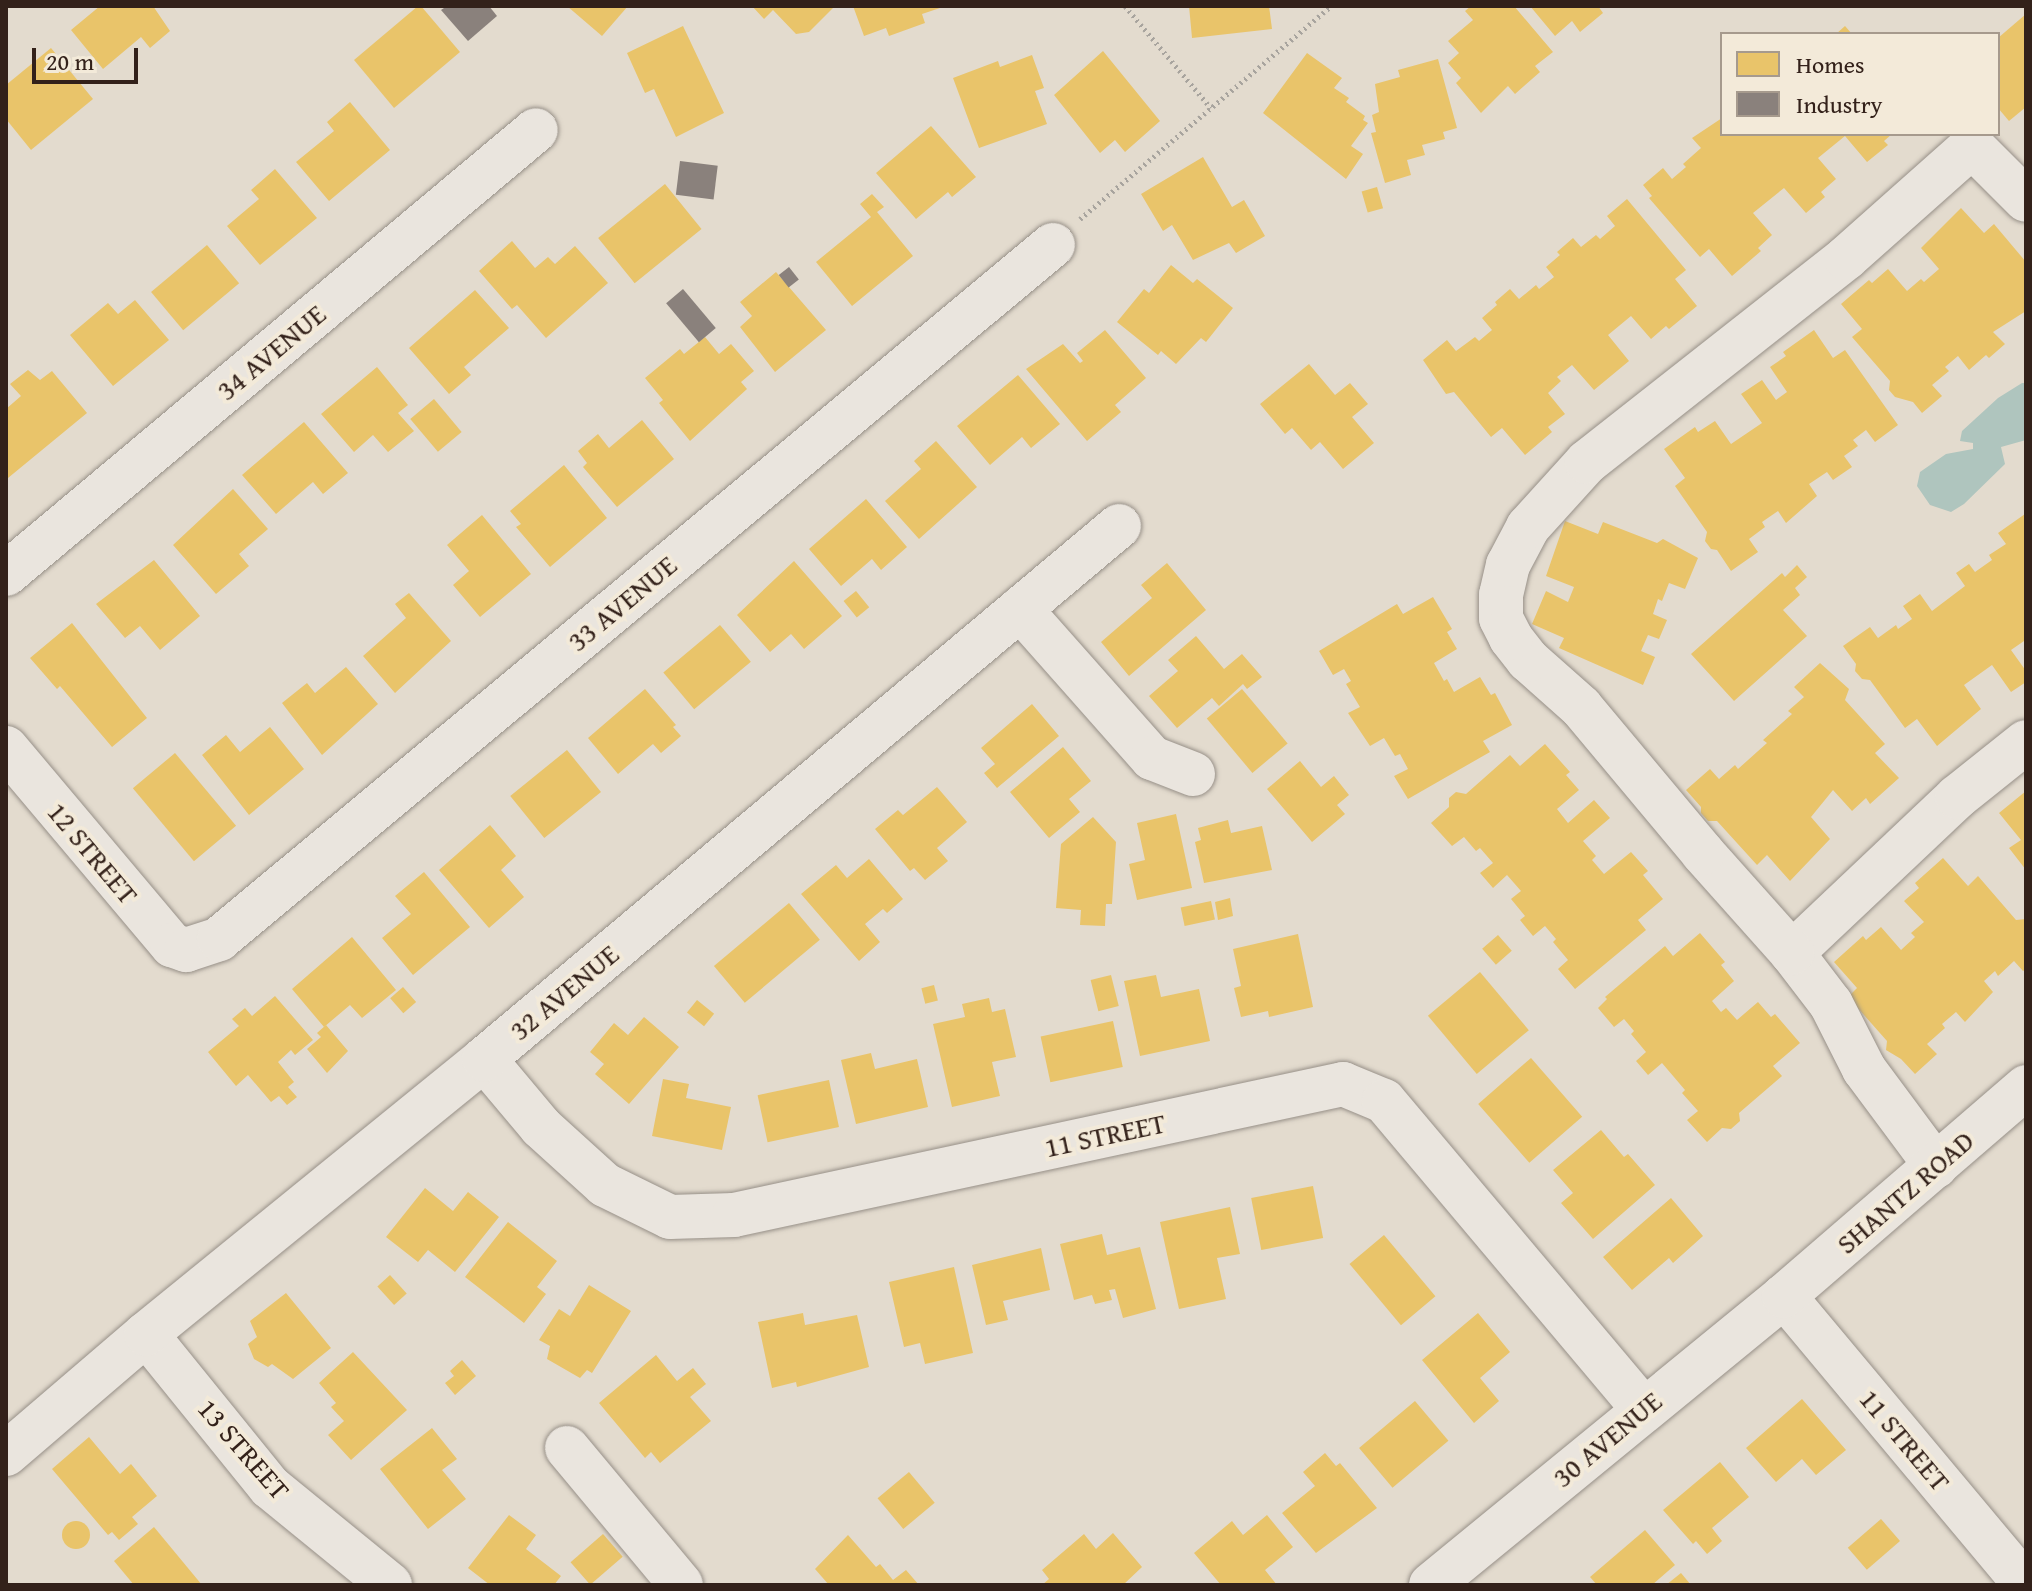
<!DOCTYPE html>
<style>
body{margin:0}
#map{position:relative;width:2032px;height:1591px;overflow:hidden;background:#e3dbce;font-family:"Gentium Book Plus",serif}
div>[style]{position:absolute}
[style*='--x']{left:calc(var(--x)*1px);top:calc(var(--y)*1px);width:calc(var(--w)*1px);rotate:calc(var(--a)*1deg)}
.water>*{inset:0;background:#afc5be}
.homes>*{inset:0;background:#e9c46a;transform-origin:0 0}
.round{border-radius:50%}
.industry>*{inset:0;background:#8a817c;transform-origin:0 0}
.path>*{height:5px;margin-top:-2.5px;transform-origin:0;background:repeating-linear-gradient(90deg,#a8a49e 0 2px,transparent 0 6px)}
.roads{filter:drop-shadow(0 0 2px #979088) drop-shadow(0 0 2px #979088)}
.minor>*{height:44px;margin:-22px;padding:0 22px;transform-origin:22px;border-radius:22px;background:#eae5de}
span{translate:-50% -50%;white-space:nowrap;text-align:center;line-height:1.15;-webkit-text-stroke:8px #f3ead9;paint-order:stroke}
.street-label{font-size:28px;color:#33211a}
.frame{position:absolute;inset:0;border:8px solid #33211a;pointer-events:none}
.legend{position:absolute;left:1720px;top:32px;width:280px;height:104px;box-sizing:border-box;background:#f3ead9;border:2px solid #a69a8d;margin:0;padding:10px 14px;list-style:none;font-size:24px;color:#33211a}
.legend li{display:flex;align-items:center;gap:16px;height:40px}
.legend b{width:40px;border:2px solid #a69a8d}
.scale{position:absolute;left:32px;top:48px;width:106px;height:36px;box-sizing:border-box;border:4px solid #33211a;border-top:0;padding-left:10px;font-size:24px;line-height:28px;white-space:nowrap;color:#33211a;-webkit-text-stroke:6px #f3ead9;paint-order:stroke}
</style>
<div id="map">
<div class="water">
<div style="clip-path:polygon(2022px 383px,2026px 383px,2026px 440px,2001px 447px,2005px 464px,1964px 504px,1951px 512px,1930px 505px,1917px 486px,1920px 472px,1946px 454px,1973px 449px,1973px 443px,1960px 441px,1962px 431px,1998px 398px)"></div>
</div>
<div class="homes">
<div style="clip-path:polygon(100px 6px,153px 6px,170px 31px,150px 48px,141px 37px,103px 69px,71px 30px)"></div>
<div style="clip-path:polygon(418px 6px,421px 6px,460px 52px,394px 108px,354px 60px)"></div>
<div style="clip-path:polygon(567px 6px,628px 6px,602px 36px)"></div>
<div style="clip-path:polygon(752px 6px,835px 6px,809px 32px,796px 34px,773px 10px,764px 19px)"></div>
<div style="clip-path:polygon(853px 6px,943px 6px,943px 7px,922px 14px,925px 23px,889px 36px,886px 28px,864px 36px)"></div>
<div style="clip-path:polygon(1189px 6px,1269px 6px,1272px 29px,1192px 38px)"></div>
<div style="clip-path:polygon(1471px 6px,1514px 6px,1553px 52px,1535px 66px,1540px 72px,1515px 94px,1508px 86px,1481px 113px,1456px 83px,1461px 78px,1448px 63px,1459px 53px,1448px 41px,1473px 20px,1465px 11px)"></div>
<div style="clip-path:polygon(1530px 6px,1598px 6px,1603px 13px,1580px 32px,1572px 21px,1555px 36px)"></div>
<div style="clip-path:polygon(2026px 14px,2026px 107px,2009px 121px,1998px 108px,1998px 38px)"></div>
<div style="clip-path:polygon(683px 26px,724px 113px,676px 137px,654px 89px,645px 93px,627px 53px)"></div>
<div style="clip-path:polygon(1845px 26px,1852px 34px,1836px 34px)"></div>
<div style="clip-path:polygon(51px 48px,93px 99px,31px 150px,6px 119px,6px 85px)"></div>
<div style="clip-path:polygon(1103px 51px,1160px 121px,1125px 152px,1115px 140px,1100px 153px,1054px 95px)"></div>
<div style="clip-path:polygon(1307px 53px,1342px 78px,1334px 88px,1349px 98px,1346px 102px,1365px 116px,1363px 120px,1368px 123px,1351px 146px,1363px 154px,1346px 179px,1263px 113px)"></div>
<div style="clip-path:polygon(1032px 55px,1044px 88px,1035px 91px,1047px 124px,979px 148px,953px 78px,998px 61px,1000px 67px)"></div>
<div style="clip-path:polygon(1438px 59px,1457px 128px,1443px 132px,1445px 139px,1422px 145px,1425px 155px,1407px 160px,1411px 175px,1385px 183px,1371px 133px,1376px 132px,1372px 115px,1379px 112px,1375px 84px,1400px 77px,1398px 70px)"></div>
<div style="clip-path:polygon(350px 102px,390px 150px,329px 201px,296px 162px,334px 131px,327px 122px)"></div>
<div style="clip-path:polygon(1722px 118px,1722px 134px,1892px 134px,1884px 141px,1888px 145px,1867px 162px,1845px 136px,1818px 158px,1836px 179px,1821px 192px,1825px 197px,1806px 213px,1784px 188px,1753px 213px,1772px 235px,1758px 248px,1761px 251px,1732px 276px,1709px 249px,1700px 257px,1649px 198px,1652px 196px,1643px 185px,1663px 168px,1672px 179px,1686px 167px,1683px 164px,1701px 148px,1692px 138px)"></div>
<div style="clip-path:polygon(931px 126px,976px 177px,952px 197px,948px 192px,916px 219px,876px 173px)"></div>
<div style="clip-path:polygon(1203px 157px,1232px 207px,1244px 200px,1265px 236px,1236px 253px,1229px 243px,1193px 260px,1172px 225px,1163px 231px,1141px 194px)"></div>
<div style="clip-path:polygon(275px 169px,317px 218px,260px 265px,227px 226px,259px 199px,251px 190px)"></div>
<div style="left:665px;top:184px;width:58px;height:86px;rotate:51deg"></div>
<div style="left:1377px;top:187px;width:22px;height:16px;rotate:74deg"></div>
<div style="clip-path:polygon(872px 194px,884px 207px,877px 212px,913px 256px,852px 306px,816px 262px,871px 217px,860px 204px)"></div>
<div style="clip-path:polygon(1627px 199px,1686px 270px,1675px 279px,1697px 306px,1669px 329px,1666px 326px,1651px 339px,1631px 316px,1608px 335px,1629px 361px,1594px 390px,1572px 365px,1557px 377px,1561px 381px,1548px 393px,1565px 414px,1548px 427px,1552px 432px,1525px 455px,1502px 428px,1491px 437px,1454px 392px,1446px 394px,1423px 360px,1447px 340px,1456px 351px,1475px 337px,1479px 341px,1492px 330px,1482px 318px,1497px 305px,1495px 302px,1510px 289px,1519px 299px,1536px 285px,1539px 289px,1554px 277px,1546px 267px,1560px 255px,1557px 252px,1573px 238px,1581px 247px,1596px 235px,1600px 239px,1615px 226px,1607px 216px)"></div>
<div style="clip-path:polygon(1961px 208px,1984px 233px,1994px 224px,2026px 262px,2026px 311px,1993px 332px,2005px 344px,1989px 358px,1986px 355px,1969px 370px,1958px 356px,1945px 367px,1949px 371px,1932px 385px,1942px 396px,1922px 413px,1913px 402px,1895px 397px,1889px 390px,1890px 381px,1852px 337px,1862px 329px,1841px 304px,1869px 280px,1872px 283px,1888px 269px,1907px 291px,1921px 279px,1924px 282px,1939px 269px,1921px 248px)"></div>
<div style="clip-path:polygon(512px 241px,535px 268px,548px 257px,555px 264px,575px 246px,608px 283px,546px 338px,517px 305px,512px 309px,479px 271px)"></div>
<div style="left:207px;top:245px;width:50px;height:73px;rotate:50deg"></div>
<div style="clip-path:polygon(1171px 265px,1193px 283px,1197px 279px,1233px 308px,1206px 342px,1201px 338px,1176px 364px,1161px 351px,1158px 355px,1117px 322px,1144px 289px,1149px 293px)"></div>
<div style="clip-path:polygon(776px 272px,826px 330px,775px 372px,740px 327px,752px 316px,740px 302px)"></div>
<div style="clip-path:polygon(475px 290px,509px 328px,464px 367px,471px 375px,449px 394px,409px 348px)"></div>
<div style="clip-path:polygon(135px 300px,169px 340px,113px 386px,70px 335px,108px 303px,118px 314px)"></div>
<div style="clip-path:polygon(1105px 330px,1146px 378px,1115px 405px,1121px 412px,1087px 441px,1026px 369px,1063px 344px,1080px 363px,1083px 361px,1077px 353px)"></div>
<div style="clip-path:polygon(1814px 330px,1833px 358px,1845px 350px,1898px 425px,1875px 442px,1866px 430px,1853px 440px,1858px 446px,1844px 456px,1852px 467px,1833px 480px,1827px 472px,1809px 484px,1817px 496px,1786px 523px,1778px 511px,1762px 522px,1765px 527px,1749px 539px,1758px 552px,1731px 571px,1717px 550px,1711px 549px,1705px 541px,1707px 532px,1675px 486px,1685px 478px,1664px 449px,1695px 427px,1698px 432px,1715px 421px,1731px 444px,1762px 423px,1741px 394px,1762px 380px,1776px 400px,1787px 392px,1770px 367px,1786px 356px,1783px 352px)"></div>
<div style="clip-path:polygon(705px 337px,719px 354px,731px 344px,754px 371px,741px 382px,747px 389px,690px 441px,659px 403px,663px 400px,645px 378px,680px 349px,684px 354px)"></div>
<div style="clip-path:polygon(1309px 364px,1335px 395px,1350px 383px,1368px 404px,1352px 417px,1374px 443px,1343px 469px,1320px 442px,1311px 450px,1292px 428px,1285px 434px,1260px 404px)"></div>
<div style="clip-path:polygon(377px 367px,408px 405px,398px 413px,414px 431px,388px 452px,373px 435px,354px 452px,321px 414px)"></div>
<div style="clip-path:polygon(28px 370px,40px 380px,52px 371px,87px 413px,8px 478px,6px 409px,21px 396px,10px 384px)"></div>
<div style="clip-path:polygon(1018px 375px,1060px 424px,1031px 448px,1022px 437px,990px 465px,957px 426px)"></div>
<div style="left:434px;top:399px;width:43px;height:31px;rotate:50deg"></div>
<div style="clip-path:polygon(642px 420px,674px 459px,617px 507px,583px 467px,587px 463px,578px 451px,598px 434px,609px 448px)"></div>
<div style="clip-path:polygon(304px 422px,348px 473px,323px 494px,313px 482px,276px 514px,242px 475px)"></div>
<div style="clip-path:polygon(936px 441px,977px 487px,919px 539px,885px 501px,921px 469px,914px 461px)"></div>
<div style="clip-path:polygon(564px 465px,607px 518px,550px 567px,516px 527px,521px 524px,510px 511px)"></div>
<div style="clip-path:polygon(233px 489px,268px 529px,239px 554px,249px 566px,216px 594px,173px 545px)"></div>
<div style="clip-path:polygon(866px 499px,907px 547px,881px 570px,872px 559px,841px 586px,809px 549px)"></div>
<div style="clip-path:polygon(2025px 514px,2026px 643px,2024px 641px,2011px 650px,2026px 671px,2026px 682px,2011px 692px,1992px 665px,1964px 685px,1981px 709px,1937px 746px,1917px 719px,1905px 728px,1870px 680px,1862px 679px,1855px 671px,1856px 664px,1843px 646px,1870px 627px,1878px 638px,1896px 625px,1898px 629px,1912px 619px,1903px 606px,1920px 594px,1932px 611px,1965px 586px,1956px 573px,1969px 564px,1975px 572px,1992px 560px,1989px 555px,2006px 544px,1998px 533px)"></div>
<div style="clip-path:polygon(482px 515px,531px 574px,480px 617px,453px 585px,469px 571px,447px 545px)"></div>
<div style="clip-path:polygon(1565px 521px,1598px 534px,1603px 522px,1657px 543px,1663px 539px,1698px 558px,1685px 589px,1669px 583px,1662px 601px,1658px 599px,1653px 614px,1667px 620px,1659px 639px,1648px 635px,1641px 651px,1655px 657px,1643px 685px,1559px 648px,1564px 638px,1532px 624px,1546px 591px,1568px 602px,1574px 587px,1546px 576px)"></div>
<div style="clip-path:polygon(154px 560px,200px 616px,160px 650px,140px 626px,125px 638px,96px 604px)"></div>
<div style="clip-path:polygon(794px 561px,842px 616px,804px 649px,791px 634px,770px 652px,737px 615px)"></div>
<div style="clip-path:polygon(1167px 563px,1206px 610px,1129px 676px,1101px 642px,1152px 598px,1141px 585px)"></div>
<div style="clip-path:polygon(1797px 565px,1807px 577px,1795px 588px,1800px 595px,1783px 610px,1807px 636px,1734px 701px,1691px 654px,1782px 573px,1785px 577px)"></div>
<div style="left:856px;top:591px;width:21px;height:16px;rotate:51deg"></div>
<div style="clip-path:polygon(409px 593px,451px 641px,395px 693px,363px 656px,406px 618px,395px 604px)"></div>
<div style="clip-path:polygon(1433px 597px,1452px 629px,1447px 632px,1457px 649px,1434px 663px,1444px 681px,1447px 679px,1454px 692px,1480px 677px,1491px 695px,1495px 693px,1512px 725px,1483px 741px,1490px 752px,1408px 799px,1394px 776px,1408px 769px,1400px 754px,1395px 756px,1384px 738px,1370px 746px,1348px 713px,1360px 707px,1346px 684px,1351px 681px,1344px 669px,1333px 675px,1319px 651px,1397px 604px,1403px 614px)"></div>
<div style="clip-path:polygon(72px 623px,147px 718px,112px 747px,60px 686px,57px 689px,30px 658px)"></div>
<div style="left:720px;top:625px;width:48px;height:74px;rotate:50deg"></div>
<div style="clip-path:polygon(1196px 636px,1224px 669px,1242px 654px,1262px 677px,1247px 689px,1243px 684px,1219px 706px,1212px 698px,1177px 728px,1149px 696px,1178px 671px,1168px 660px)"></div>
<div style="clip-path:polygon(1820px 663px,1849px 689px,1845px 700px,1885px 744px,1875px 753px,1899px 778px,1870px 804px,1866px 798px,1852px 811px,1833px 790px,1811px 817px,1830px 839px,1790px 881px,1767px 855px,1757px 865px,1717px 821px,1708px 821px,1701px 813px,1701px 807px,1686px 790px,1710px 769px,1719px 779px,1735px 765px,1738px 769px,1767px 743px,1763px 740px,1792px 714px,1788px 711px,1804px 697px,1794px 687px)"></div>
<div style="clip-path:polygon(346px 667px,378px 704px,322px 755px,282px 703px,307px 683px,315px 693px)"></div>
<div style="clip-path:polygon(645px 689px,676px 725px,673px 727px,681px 736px,661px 753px,653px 744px,618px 774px,588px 738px)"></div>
<div style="left:1242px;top:689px;width:71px;height:46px;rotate:50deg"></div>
<div style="clip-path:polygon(1032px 704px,1059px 736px,997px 788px,984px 773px,995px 764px,981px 748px)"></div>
<div style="clip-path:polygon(270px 727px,304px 769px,249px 815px,202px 755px,226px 735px,240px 752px)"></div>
<div style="clip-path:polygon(1545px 744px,1570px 772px,1566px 775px,1579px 790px,1557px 809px,1568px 823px,1594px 800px,1610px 818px,1583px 841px,1596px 856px,1592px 860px,1604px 874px,1631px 852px,1648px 871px,1643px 875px,1663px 899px,1638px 920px,1646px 930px,1575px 989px,1558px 969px,1568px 960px,1553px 942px,1556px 939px,1545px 926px,1533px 936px,1520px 920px,1525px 916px,1511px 899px,1521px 891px,1507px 875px,1493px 888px,1480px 873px,1493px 863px,1480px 848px,1476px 851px,1464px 837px,1452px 846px,1431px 823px,1449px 807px,1449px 798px,1456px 792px,1466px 794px,1510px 755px,1520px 766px)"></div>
<div style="clip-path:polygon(1063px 747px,1091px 781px,1069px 799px,1080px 812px,1049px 838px,1010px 792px)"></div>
<div style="left:567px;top:750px;width:54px;height:73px;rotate:51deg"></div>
<div style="left:175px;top:753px;width:95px;height:55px;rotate:50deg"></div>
<div style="clip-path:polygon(1300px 761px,1321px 787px,1334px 776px,1349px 795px,1337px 805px,1345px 814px,1312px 842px,1267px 789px)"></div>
<div style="clip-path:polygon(937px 787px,967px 822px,937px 848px,948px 861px,925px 880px,914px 868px,910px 871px,875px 829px,898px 810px,903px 815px)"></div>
<div style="clip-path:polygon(2026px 791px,2026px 870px,2009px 848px,2021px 840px,1999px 813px)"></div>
<div style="clip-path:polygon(1176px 814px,1192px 888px,1137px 900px,1129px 864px,1145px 860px,1137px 823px)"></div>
<div style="clip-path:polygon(1093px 817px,1116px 842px,1112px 904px,1106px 904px,1105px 926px,1080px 925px,1081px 910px,1056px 908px,1061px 844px)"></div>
<div style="clip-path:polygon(1228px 820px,1231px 833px,1262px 826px,1272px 870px,1204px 883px,1195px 842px,1201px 840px,1198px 828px)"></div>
<div style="clip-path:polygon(490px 825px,516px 856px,501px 870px,524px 897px,489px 928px,439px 870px)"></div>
<div style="clip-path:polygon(1943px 858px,1968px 886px,1978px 876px,2016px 920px,2026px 919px,2026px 969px,2023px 971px,2014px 961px,1998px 976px,1995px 971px,1984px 981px,1993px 992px,1965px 1022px,1956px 1012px,1942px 1024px,1945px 1028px,1927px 1044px,1937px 1054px,1915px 1074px,1901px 1059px,1886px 1050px,1887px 1041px,1848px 997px,1857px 988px,1834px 962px,1863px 936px,1866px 940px,1881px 927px,1901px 950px,1915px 937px,1911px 933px,1924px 922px,1904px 901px,1919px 888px,1915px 883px)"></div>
<div style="clip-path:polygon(869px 859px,903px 899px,887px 913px,883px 909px,865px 924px,880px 942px,859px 961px,801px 894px,836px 865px,847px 878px)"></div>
<div style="clip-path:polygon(424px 872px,470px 927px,413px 975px,382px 938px,411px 914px,395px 896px)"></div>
<div style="clip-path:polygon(1230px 898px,1233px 916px,1218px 920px,1215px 902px)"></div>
<div style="left:1211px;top:901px;width:19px;height:31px;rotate:78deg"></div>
<div style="left:789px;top:903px;width:48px;height:98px;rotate:50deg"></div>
<div style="clip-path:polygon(1700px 933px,1725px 962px,1721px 965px,1734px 981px,1712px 1001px,1721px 1012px,1726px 1008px,1737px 1020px,1758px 1002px,1771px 1017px,1775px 1014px,1800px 1043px,1773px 1066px,1782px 1076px,1739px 1113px,1740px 1121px,1731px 1129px,1722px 1128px,1707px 1142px,1687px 1120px,1698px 1111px,1682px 1093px,1685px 1090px,1662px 1063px,1648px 1075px,1636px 1061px,1646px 1052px,1631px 1034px,1634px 1031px,1624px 1019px,1614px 1027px,1598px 1008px,1607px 999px,1605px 997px,1665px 946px,1673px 956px)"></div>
<div style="clip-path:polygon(1298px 934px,1313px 1007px,1269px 1017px,1268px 1011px,1241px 1017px,1234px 988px,1241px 986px,1233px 949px)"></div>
<div style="left:1498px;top:935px;width:21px;height:21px;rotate:49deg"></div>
<div style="clip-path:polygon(352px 937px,396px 990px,362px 1018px,350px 1005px,324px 1027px,292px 989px)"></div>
<div style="left:1480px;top:972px;width:76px;height:68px;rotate:50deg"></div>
<div style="left:1111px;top:975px;width:32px;height:21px;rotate:76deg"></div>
<div style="clip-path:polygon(1156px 975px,1161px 997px,1199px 989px,1210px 1041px,1140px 1056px,1124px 981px)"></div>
<div style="left:934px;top:985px;width:16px;height:13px;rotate:76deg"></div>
<div style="left:403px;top:987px;width:20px;height:17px;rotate:49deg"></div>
<div style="clip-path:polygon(275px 996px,313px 1040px,295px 1055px,291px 1050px,278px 1062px,294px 1082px,288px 1087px,297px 1097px,287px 1105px,279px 1096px,271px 1102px,248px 1075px,236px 1086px,208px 1052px,239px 1026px,232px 1019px,245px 1008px,252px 1016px)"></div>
<div style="clip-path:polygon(989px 998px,992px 1012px,1005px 1009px,1016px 1057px,992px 1062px,1000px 1096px,952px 1107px,933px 1024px,965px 1017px,962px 1004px)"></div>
<div style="left:697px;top:1000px;width:22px;height:16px;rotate:39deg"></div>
<div style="clip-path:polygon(644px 1017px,679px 1047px,629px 1104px,595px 1074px,604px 1064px,590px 1052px,614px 1023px,628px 1035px)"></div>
<div style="left:1113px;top:1021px;width:47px;height:74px;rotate:78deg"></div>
<div style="clip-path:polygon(326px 1025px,348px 1051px,327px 1073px,307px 1049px,321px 1037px,317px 1033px)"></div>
<div style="clip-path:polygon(871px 1053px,875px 1069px,917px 1059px,928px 1107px,856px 1124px,841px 1060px)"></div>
<div style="left:1531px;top:1058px;width:78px;height:70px;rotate:49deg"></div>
<div style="clip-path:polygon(663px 1079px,689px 1084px,686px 1098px,731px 1107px,722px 1150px,652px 1136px)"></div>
<div style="left:829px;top:1080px;width:48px;height:73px;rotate:78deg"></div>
<div style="clip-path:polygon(1601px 1130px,1624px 1157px,1628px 1154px,1655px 1185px,1593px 1239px,1561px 1203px,1573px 1193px,1553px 1170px)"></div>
<div style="left:1313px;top:1186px;width:53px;height:63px;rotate:79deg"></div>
<div style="clip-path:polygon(425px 1188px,453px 1211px,468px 1192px,499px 1217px,455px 1272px,428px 1250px,418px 1262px,386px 1237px)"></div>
<div style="clip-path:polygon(1671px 1198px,1703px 1236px,1673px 1263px,1669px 1258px,1632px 1290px,1603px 1257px)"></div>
<div style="clip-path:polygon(1230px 1207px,1240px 1254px,1217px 1258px,1226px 1299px,1179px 1309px,1160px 1222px)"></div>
<div style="clip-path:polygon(508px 1222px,557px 1261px,537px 1287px,546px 1294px,524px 1323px,465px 1277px)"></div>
<div style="clip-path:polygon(1102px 1234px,1107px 1255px,1140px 1247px,1156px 1309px,1123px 1318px,1115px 1289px,1109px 1290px,1112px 1300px,1095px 1304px,1092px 1295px,1074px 1300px,1060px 1244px)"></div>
<div style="left:1384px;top:1235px;width:80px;height:45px;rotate:50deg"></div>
<div style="clip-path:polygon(1041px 1248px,1050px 1290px,1003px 1301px,1008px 1320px,986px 1325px,972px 1265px)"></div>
<div style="clip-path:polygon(954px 1267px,973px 1353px,925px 1364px,920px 1343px,904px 1347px,889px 1282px)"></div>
<div style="left:390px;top:1275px;width:25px;height:17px;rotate:48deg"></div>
<div style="clip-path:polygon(589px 1285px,631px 1311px,592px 1373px,587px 1370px,580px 1378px,547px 1359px,550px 1346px,539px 1340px,559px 1309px,570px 1316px)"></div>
<div style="clip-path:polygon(286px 1293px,331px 1348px,293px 1379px,272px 1364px,268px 1367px,254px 1359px,248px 1344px,257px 1337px,250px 1321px)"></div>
<div style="clip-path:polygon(803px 1313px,805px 1325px,857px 1315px,869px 1367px,797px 1387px,796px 1382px,772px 1388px,758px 1322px)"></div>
<div style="clip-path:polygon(1478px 1313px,1510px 1352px,1480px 1378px,1499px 1401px,1474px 1423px,1422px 1360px)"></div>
<div style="clip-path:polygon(353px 1352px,407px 1410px,351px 1460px,328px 1435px,344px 1421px,331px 1407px,336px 1403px,319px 1383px)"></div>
<div style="clip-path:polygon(656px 1355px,677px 1381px,693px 1368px,706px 1384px,690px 1397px,711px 1421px,660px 1463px,651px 1452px,645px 1458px,599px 1403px)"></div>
<div style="clip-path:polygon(462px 1360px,476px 1376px,455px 1395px,445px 1383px,454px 1376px,450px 1371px)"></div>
<div style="clip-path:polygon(1802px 1399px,1846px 1450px,1816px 1475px,1802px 1459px,1776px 1482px,1746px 1448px)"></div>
<div style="left:1415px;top:1401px;width:52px;height:73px;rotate:50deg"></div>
<div style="clip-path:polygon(432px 1428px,457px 1459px,442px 1470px,466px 1499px,428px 1529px,380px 1469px)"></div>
<div style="clip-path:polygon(89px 1437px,120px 1474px,131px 1464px,157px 1496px,132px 1517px,138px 1524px,119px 1540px,112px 1532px,108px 1535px,52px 1469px)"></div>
<div style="clip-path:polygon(1325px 1453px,1336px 1466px,1340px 1463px,1377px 1508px,1316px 1553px,1282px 1513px,1315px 1486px,1303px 1472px)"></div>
<div style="clip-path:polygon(1720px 1462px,1749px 1497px,1712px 1528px,1722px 1541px,1707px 1554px,1696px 1541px,1693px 1544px,1663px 1510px)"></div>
<div style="left:909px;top:1472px;width:40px;height:41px;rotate:50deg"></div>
<div style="clip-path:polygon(509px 1515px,536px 1535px,526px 1549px,561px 1576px,554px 1585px,490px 1585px,468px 1568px)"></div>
<div style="clip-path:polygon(1267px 1515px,1293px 1547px,1265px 1570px,1277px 1585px,1221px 1585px,1194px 1553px,1232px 1521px,1243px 1535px)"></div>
<div style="left:1881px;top:1519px;width:29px;height:44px;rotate:49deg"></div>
<div class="round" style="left:62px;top:1521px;width:28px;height:28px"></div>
<div style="clip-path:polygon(154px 1527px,202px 1585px,134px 1585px,114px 1561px)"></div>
<div style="clip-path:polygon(1645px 1530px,1675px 1565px,1652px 1585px,1597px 1585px,1590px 1577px)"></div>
<div style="clip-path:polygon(1113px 1533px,1142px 1567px,1123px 1585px,1042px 1585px,1049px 1579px,1042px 1570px,1084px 1534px,1096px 1549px)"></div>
<div style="left:603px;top:1534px;width:30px;height:43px;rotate:49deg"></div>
<div style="clip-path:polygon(848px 1535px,876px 1567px,880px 1564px,893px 1580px,906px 1570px,919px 1585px,829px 1585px,815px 1569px)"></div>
<div style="clip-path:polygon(1681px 1573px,1691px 1585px,1666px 1585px)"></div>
</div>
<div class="industry">
<div style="clip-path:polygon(447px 6px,489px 6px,497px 16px,468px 41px,441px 10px)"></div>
<div style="left:680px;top:161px;width:38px;height:34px;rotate:7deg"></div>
<div style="left:789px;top:267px;width:16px;height:13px;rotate:52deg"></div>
<div style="left:683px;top:289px;width:51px;height:22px;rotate:50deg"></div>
</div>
<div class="path">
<div style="--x:1125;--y:6;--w:133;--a:49.9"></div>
<div style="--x:1080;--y:219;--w:329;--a:-40.3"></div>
</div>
<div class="roads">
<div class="minor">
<div style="--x:6;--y:574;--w:691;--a:-39.95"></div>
<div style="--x:1020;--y:609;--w:199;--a:48.5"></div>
<div style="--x:1152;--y:758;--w:44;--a:21.3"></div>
<div style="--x:6;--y:748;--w:258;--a:49.9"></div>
<div style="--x:172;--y:945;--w:15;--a:20"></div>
<div style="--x:186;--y:950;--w:35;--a:-18"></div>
<div style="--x:219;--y:939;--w:1085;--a:-39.77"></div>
<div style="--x:1792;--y:953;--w:227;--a:-43.4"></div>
<div style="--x:1957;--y:797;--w:88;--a:-38.6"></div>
<div style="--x:484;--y:1059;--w:89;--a:50"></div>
<div style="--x:541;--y:1127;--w:86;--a:42.2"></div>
<div style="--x:605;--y:1185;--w:72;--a:26.2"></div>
<div style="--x:670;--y:1217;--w:64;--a:-1.8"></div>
<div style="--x:734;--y:1215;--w:623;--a:-12.14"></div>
<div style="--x:1343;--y:1084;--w:44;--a:22.5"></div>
<div style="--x:1384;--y:1101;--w:402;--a:49.9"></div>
<div style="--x:1936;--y:1166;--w:121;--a:-126.6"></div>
<div style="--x:1864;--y:1069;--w:73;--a:-116.9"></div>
<div style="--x:1831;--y:1004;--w:64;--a:-127.4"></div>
<div style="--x:1792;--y:953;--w:134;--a:-131.7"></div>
<div style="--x:1703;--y:853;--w:190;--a:-129.9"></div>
<div style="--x:1581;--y:707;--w:71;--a:-138.4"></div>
<div style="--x:1528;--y:660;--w:28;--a:-128"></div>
<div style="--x:1511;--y:638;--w:22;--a:-117"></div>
<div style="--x:1501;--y:618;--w:23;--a:-90"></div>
<div style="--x:1501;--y:595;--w:31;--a:-77"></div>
<div style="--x:1508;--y:565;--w:43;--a:-62.2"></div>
<div style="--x:1528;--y:527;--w:88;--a:-47.8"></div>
<div style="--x:1587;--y:462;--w:330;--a:-38.2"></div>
<div style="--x:1846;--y:258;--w:169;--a:-41.6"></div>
<div style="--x:1972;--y:146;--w:76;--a:45"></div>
<div style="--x:1784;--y:1296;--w:377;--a:50.1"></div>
<div style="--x:146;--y:1334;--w:197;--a:51"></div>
<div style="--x:270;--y:1487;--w:155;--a:39.2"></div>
<div style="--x:567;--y:1448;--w:178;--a:50.2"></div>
<div style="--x:6;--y:1454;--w:184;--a:-40.6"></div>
<div style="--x:146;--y:1334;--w:436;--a:-39.1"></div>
<div style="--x:484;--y:1059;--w:829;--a:-40.01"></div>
<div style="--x:1431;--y:1585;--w:456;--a:-39.3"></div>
<div style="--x:1784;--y:1296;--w:320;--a:-40.8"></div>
</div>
</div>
<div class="street-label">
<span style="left:271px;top:352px;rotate:-40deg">34 AVENUE</span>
<span style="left:622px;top:603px;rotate:-40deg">33 AVENUE</span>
<span style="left:93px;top:853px;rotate:50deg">12 STREET</span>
<span style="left:564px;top:992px;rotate:-40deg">32 AVENUE</span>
<span style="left:1105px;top:1135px;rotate:-12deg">11 STREET</span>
<span style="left:1905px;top:1192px;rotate:-41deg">SHANTZ ROAD</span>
<span style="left:1607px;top:1439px;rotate:-40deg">30 AVENUE</span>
<span style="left:1905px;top:1440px;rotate:50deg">11 STREET</span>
<span style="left:244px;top:1449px;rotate:49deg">13 STREET</span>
</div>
<div class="frame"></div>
<ul class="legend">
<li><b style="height:22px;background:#e9c46a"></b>Homes</li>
<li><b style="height:22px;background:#8a817c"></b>Industry</li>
</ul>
<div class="scale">20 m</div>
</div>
